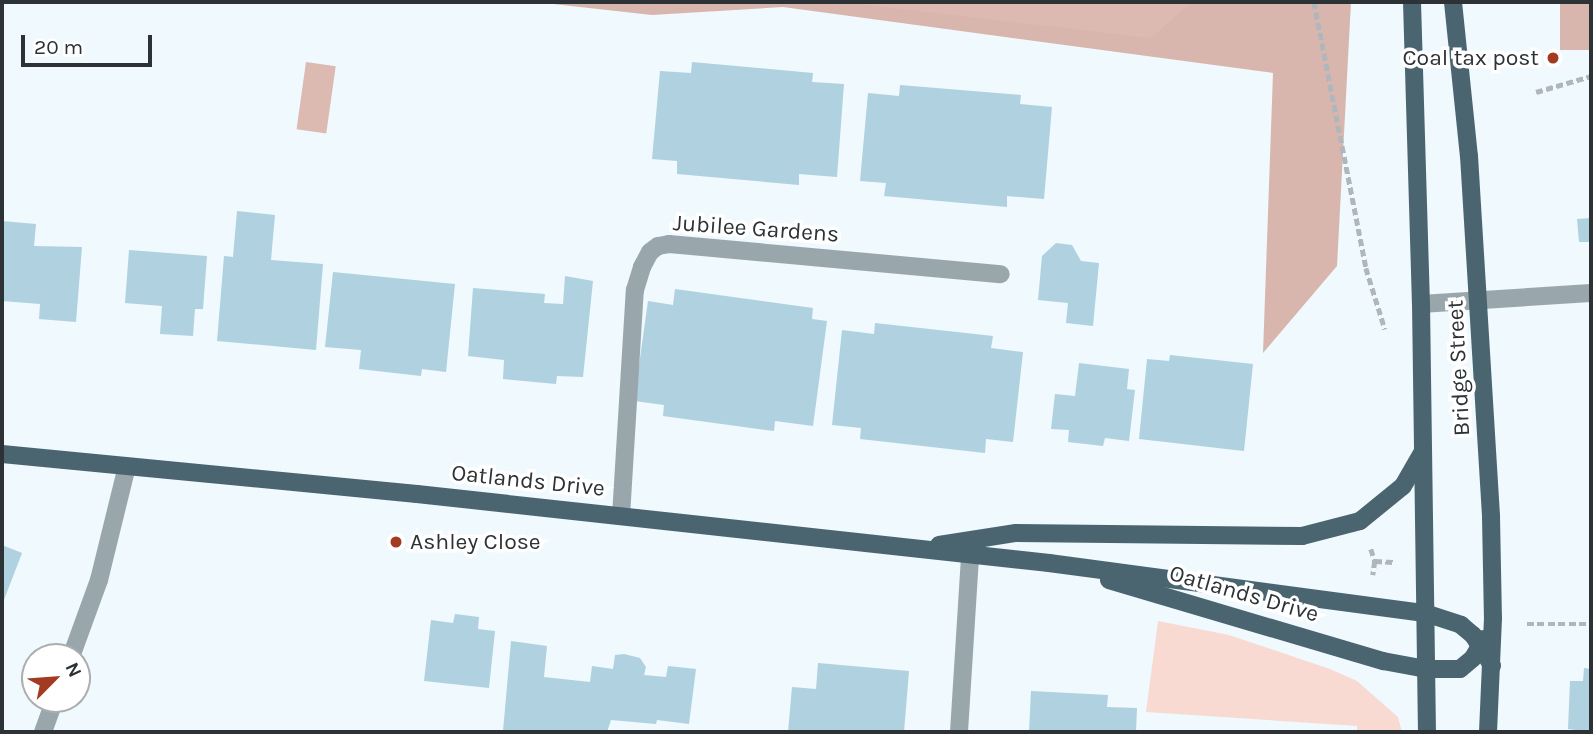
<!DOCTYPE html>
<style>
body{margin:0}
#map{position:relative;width:1593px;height:734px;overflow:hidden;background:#eff9fe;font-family:Karla,sans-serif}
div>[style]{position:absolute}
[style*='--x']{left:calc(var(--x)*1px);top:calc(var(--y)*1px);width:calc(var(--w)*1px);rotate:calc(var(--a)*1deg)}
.green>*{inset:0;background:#f8dad3}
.forest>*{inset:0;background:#d8b6ad;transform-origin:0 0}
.water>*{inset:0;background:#dcbab1;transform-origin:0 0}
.building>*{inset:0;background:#afd1e0}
.path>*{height:4.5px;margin-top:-2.25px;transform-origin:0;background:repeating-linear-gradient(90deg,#afb7bc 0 7px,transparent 0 10.5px)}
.service>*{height:18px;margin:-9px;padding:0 9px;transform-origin:9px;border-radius:9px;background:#99a7ad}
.minor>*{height:18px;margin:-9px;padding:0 9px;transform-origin:9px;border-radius:9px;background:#99a7ad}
.primary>*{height:18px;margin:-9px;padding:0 9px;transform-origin:9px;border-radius:9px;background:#4b6570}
.dots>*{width:19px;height:19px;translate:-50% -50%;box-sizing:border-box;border:4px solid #fff;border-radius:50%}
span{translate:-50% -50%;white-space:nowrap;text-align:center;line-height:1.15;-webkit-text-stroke:7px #fff;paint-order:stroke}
.poi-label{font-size:23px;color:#2c3235}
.right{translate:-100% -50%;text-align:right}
.left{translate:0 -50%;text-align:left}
.street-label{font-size:23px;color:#2c3235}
.frame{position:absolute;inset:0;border:4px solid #2c3235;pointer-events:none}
.north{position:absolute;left:21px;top:643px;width:70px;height:70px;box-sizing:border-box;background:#fff;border:2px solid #abadae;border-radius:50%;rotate:65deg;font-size:19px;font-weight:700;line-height:28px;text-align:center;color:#2c3235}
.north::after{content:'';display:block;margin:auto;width:24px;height:32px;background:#a33a22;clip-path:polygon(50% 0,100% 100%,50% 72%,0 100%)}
.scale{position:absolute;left:21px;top:35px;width:131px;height:32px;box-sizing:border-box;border:4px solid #2c3235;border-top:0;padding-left:9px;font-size:21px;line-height:24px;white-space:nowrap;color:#2c3235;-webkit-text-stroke:5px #fff;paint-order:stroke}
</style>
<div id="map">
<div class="green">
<div style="clip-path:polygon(1158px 621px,1229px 635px,1330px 669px,1357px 681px,1398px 717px,1402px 732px,1357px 732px,1357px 726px,1146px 712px)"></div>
</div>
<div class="forest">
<div style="clip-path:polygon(535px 2px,1351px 2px,1337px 266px,1263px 353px,1273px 73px,783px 7px,652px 15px)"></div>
<div style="left:1560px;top:2px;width:31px;height:48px"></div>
</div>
<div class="water">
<div style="clip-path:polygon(841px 2px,1191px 2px,1151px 38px)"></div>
<div style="left:306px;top:62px;width:30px;height:68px;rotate:8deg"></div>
</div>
<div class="building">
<div style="clip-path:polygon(692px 62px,813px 73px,812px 82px,844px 84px,837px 177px,799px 174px,799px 185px,677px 174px,677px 161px,652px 159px,660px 71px,691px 73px)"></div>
<div style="clip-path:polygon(900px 85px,1021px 95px,1020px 104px,1052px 107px,1044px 199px,1007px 196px,1007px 207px,884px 196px,886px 183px,860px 181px,868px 93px,899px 96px)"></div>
<div style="clip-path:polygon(237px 211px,275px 215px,271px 260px,323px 264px,316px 350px,217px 341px,224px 256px,233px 257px)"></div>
<div style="clip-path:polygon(1591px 218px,1591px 242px,1579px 242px,1577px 219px)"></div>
<div style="clip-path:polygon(2px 221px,36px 224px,34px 246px,82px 247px,76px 322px,39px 319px,40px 304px,2px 301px)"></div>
<div style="clip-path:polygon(1056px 243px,1072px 245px,1081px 261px,1099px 263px,1093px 326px,1066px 323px,1068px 303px,1038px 300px,1042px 256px)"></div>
<div style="clip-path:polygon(129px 250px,207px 256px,203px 309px,195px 309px,193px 336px,160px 334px,162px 306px,125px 303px)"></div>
<div style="clip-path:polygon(333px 272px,455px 284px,446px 372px,422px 369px,421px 376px,359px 369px,361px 350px,325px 347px)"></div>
<div style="clip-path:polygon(565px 276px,593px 281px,583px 377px,557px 376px,556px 384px,503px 379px,504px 360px,468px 356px,473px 288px,545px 294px,544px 303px,563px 304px)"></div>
<div style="clip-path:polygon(675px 289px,813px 308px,812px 319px,827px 321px,813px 426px,775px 421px,774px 431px,663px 416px,664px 405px,634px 401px,648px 301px,673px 305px)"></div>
<div style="clip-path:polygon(875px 323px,993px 336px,991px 348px,1023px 352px,1013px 442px,986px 439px,985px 453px,860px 439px,861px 428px,832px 425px,842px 330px,874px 334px)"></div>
<div style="clip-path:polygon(1170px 355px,1253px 364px,1244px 451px,1139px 439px,1147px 359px,1169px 361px)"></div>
<div style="clip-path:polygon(1079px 363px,1129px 369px,1127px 389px,1135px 390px,1129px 441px,1105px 438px,1103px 446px,1068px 442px,1069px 430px,1051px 429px,1055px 394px,1075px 396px)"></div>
<div style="clip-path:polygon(2px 545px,22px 553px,2px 605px)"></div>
<div style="clip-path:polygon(455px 614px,479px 617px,478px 629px,495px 631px,489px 688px,424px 681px,431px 620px,453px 623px)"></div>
<div style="clip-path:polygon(511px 641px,547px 646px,544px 677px,590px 682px,592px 666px,613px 669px,615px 655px,624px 654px,640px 658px,646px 667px,644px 675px,666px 677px,668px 666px,696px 669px,689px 724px,657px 720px,656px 724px,611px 720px,607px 732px,503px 731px)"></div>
<div style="clip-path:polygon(818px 663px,909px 671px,904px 732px,788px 732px,792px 687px,816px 689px)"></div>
<div style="clip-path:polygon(1584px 668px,1591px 669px,1591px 732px,1568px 729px,1570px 681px,1583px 681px)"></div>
<div style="clip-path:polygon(1031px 691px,1108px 695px,1107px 707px,1137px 708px,1136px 732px,1029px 732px)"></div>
</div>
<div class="path">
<div style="--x:1314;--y:2;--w:271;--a:78.9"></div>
<div style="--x:1366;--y:268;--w:64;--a:72.7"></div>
<div style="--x:1536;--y:92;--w:57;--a:-16.2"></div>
<div style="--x:1371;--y:549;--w:13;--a:72"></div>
<div style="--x:1375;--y:561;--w:14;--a:98"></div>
<div style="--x:1375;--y:561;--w:18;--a:3"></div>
<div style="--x:1527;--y:624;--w:64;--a:0"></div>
</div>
<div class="service">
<div style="--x:959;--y:732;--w:177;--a:-86.4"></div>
</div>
<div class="minor">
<div style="--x:1421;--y:304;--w:170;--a:-3.7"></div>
<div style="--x:621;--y:516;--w:226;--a:-86.5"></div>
<div style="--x:635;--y:290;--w:24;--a:-73"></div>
<div style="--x:642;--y:267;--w:17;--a:-62"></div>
<div style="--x:650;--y:252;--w:10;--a:-37"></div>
<div style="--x:658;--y:246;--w:11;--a:-10"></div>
<div style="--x:669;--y:244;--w:333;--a:5.2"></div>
<div style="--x:71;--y:657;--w:82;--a:-70"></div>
<div style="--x:99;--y:580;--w:117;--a:-76.2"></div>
<div style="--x:43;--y:732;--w:35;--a:-70"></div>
</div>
<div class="primary">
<div style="--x:1412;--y:2;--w:302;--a:88.3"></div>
<div style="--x:1421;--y:304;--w:428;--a:89.2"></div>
<div style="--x:1453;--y:2;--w:155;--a:84.1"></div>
<div style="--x:1469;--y:156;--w:362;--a:86.5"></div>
<div style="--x:1491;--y:517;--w:101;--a:88.9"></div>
<div style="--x:1493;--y:618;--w:114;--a:92.5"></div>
<div style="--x:2;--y:454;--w:417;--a:5.5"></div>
<div style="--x:417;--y:494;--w:636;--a:6.23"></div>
<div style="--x:1049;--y:563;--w:379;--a:7.6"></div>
<div style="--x:1425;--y:613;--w:38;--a:18"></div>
<div style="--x:1461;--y:625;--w:16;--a:40"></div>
<div style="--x:1473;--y:635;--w:36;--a:58"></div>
<div style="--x:939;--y:545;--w:78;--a:-8.9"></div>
<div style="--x:1016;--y:533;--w:286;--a:0.6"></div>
<div style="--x:1302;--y:536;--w:60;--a:-14.5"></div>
<div style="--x:1360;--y:521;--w:55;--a:-39.1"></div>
<div style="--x:1403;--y:486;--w:38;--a:-60"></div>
<div style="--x:1109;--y:580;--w:286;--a:16.5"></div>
<div style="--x:1383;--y:661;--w:44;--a:10.5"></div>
<div style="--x:1426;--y:669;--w:34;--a:0"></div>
<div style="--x:1460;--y:669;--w:17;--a:-40"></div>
<div style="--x:1473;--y:658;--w:22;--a:-60"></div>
</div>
<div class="dots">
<div style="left:1553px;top:58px;background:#a33a22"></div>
<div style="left:396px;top:542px;background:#a33a22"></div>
</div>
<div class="poi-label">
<span class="right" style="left:1539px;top:58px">Coal tax post</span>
<span class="left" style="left:410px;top:542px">Ashley Close</span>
</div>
<div class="street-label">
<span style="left:756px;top:229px;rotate:4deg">Jubilee Gardens</span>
<span style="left:1459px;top:368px;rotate:-93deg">Bridge Street</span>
<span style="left:528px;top:481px;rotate:6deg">Oatlands Drive</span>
<span style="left:1244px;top:594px;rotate:16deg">Oatlands Drive</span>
</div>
<div class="frame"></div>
<div class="north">N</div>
<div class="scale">20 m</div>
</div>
